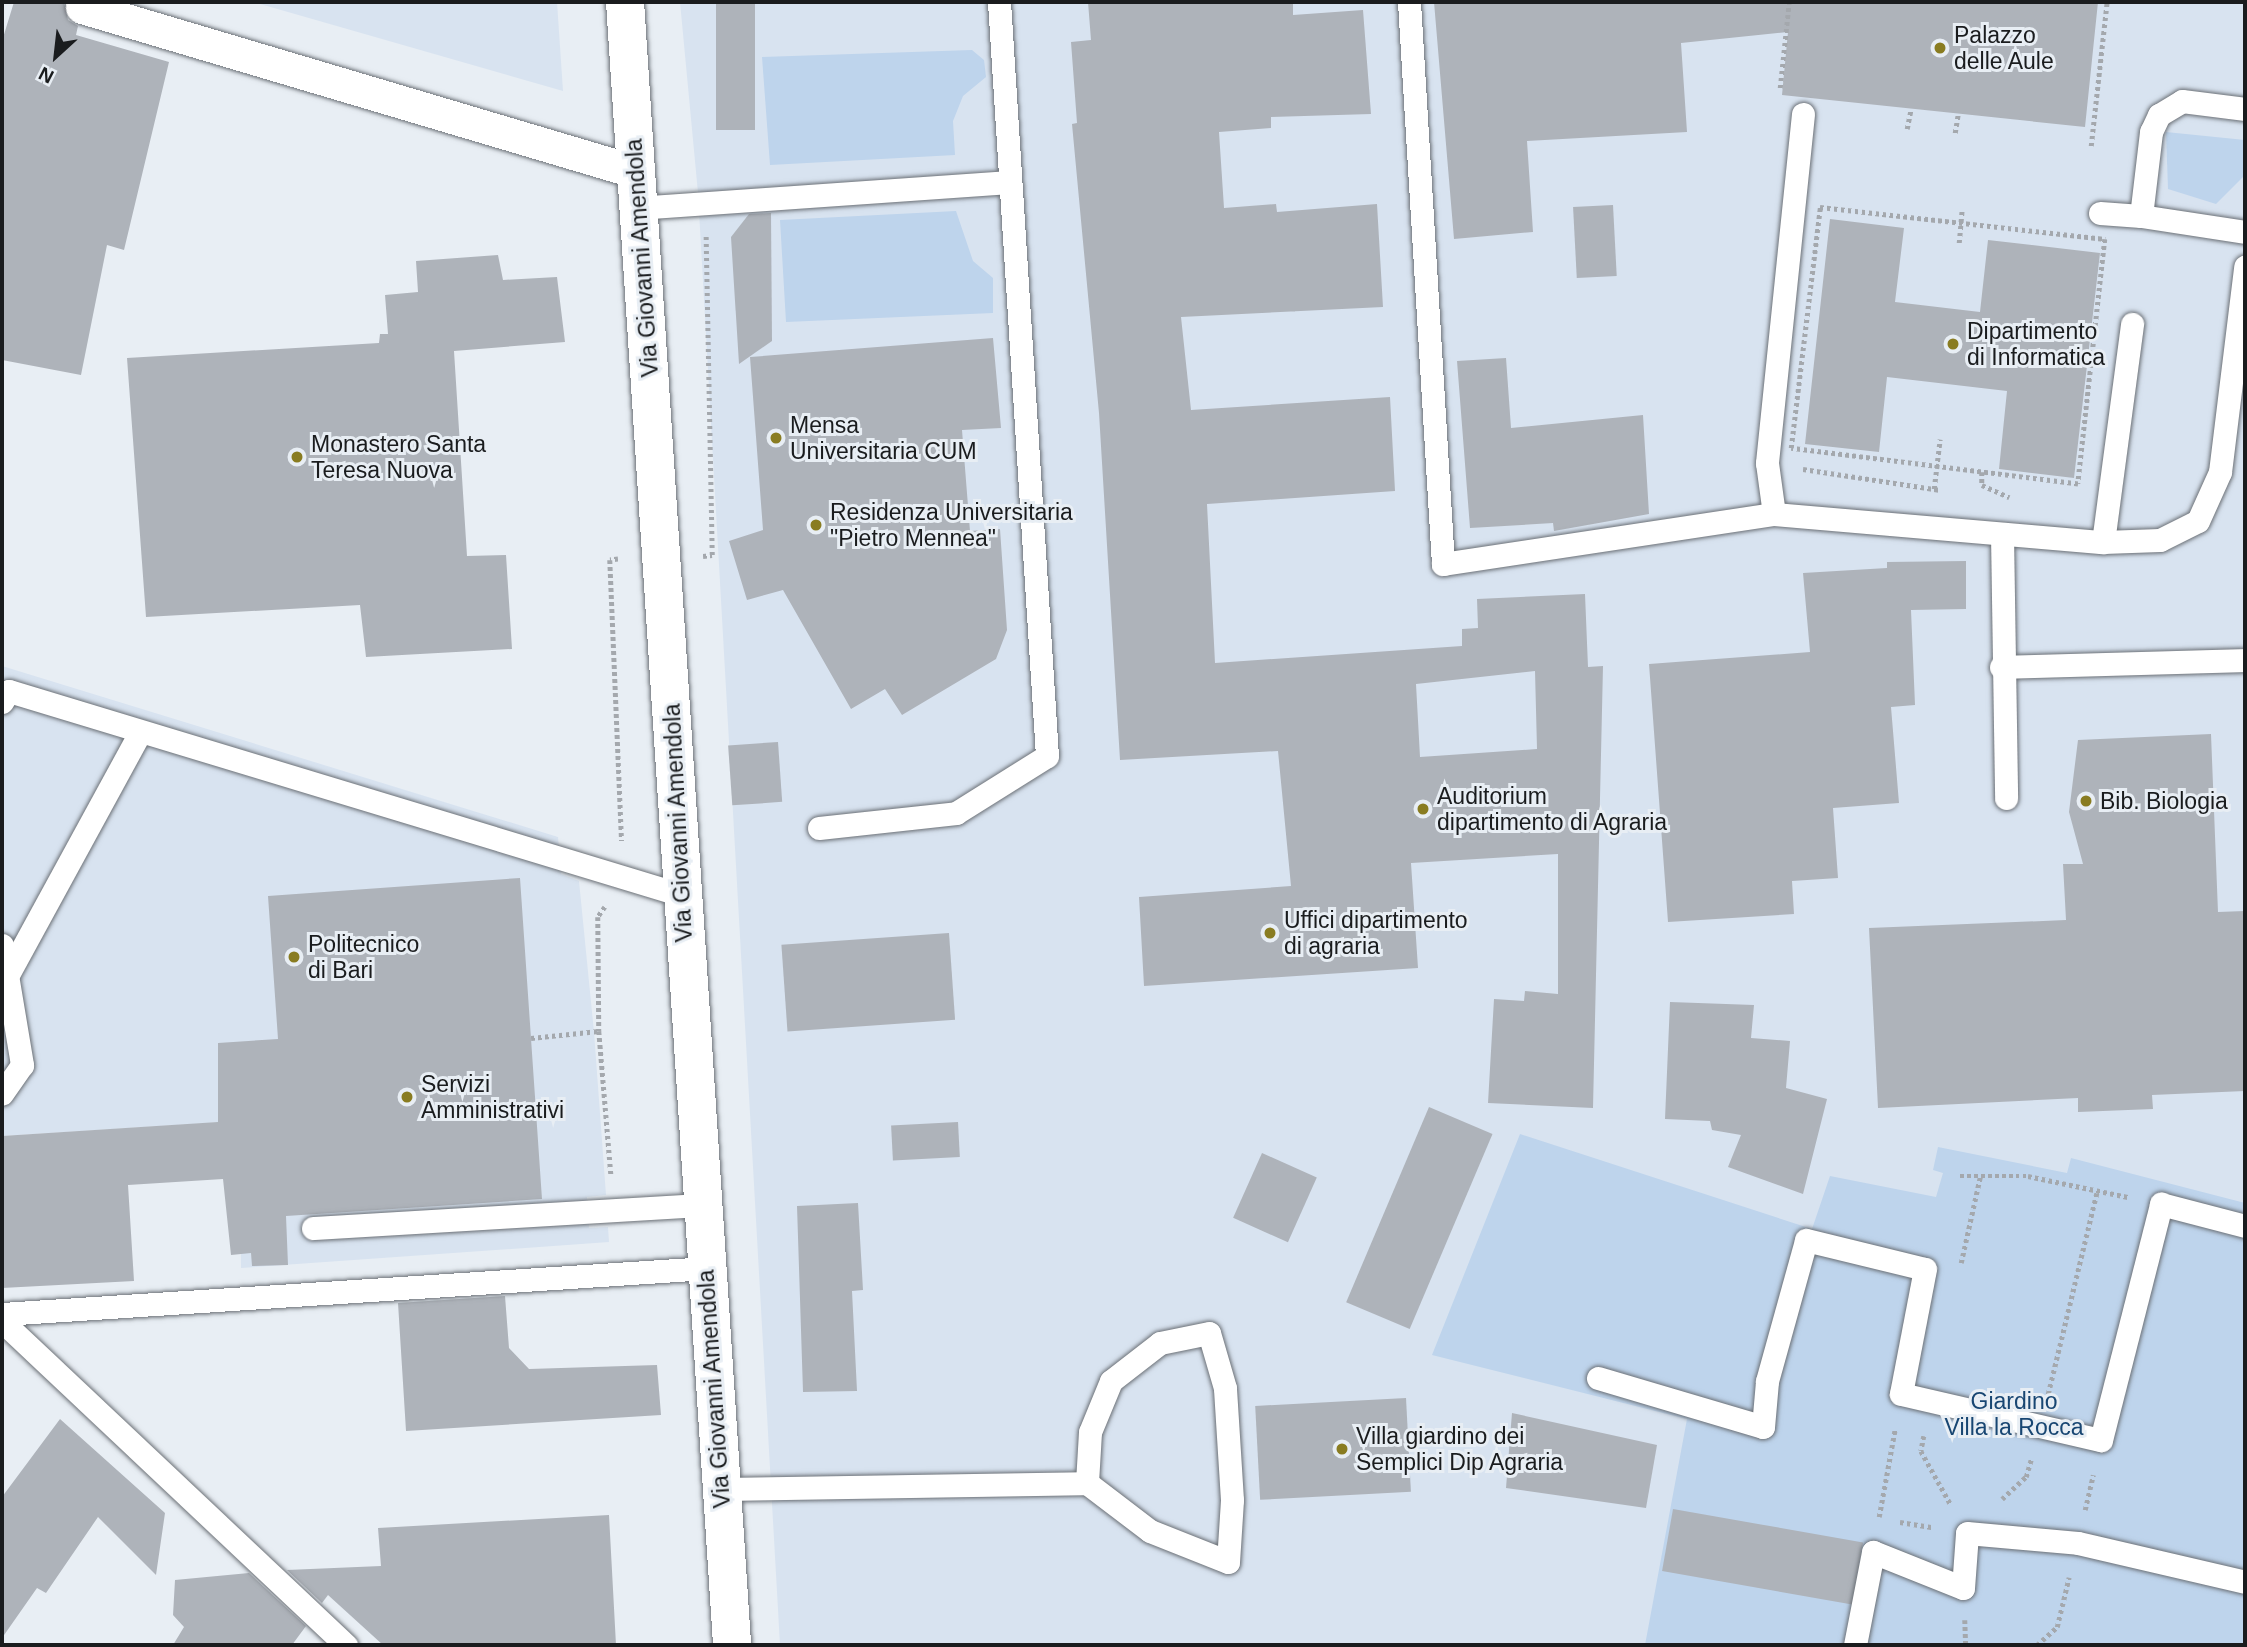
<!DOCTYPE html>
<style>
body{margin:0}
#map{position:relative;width:2247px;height:1647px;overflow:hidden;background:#e8eef4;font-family:Arial,sans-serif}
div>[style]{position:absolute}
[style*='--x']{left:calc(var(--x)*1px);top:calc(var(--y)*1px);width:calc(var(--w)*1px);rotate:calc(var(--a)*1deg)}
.built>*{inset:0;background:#d8e3f0}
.green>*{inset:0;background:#bed4ec}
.building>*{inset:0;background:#aeb3ba;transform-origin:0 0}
.path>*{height:4.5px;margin-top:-2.25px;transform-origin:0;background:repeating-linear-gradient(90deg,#a4a8ad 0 3.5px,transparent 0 7px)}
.roads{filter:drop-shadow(0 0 2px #6b7076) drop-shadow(0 0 2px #6b7076)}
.service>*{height:23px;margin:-11.5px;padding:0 11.5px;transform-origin:11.5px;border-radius:11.5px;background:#fff}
.pedestrian>*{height:33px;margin:-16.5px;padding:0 16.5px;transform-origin:16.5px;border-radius:16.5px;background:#fff}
.secondary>*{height:38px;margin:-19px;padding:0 19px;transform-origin:19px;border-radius:19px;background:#fff}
.dots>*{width:19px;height:19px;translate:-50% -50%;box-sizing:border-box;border:4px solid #e8eef4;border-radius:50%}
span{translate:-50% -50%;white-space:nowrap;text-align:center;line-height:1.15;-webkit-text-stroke:6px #e8eef4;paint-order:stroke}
.poi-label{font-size:23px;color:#1a1c1e}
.left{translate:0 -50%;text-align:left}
.street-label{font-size:23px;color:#1a1c1e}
.park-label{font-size:23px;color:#184672}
.frame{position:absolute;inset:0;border:4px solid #1a1c1e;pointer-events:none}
.north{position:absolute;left:21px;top:21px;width:70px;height:70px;-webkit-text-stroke:5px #e8eef4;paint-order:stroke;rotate:207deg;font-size:19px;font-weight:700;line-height:28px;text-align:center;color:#1a1c1e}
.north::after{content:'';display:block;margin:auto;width:24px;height:32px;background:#1a1c1e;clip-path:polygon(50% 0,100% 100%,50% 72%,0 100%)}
</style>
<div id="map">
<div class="built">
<div style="clip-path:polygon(253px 2px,557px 2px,563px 91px)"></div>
<div style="clip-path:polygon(680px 2px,2245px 2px,2245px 1645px,780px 1645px,698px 193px)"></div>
<div style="clip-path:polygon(2px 666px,558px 837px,561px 874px,579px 881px,594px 1032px,606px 1195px,587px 1197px,589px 1228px,608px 1227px,609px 1242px,241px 1268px,240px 1121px,2px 1136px)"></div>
</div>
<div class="green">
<div style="clip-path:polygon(972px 50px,984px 60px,986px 77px,963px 96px,953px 121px,955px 155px,770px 165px,762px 57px)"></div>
<div style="clip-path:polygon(2166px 132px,2245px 140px,2245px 175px,2216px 204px,2168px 189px)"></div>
<div style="clip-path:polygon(956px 211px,973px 261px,993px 278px,993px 313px,786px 322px,780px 220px)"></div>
<div style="clip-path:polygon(1520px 1134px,1812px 1229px,1830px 1176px,1936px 1197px,1943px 1173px,1933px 1170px,1938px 1147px,2067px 1173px,2071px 1158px,2245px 1203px,2245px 1645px,1645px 1645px,1687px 1419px,1432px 1355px)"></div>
</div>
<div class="building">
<div style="clip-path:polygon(14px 2px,64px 2px,68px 20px,78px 26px,76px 35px,169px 62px,124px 250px,107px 245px,81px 375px,2px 360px,2px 41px)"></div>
<div style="left:716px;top:2px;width:39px;height:128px"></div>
<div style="clip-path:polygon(evenodd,1088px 2px,1293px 2px,1293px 15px,1363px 10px,1371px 114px,1271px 117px,1271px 128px,1219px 132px,1224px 208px,1276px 204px,1277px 212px,1377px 204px,1383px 307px,1181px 317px,1191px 410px,1390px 397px,1395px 491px,1207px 504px,1215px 663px,1462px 646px,1462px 629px,1478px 628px,1477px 599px,1585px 594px,1588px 667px,1603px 666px,1593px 1108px,1488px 1103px,1494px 999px,1524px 1001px,1525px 991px,1558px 994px,1558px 854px,1411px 863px,1418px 968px,1144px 986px,1139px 897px,1291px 886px,1278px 751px,1120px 760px,1099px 413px,1072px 124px,1077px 123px,1071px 42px,1091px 40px,1088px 2px,1535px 671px,1537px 749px,1420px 757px,1416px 684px,1535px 671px)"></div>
<div style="clip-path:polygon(1434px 2px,2098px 2px,2085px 127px,1782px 95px,1788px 32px,1681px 43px,1687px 132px,1527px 141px,1533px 232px,1454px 239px)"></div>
<div style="left:1613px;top:205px;width:71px;height:40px;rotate:87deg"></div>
<div style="clip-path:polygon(771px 213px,772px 341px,739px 364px,731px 237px,749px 214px)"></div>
<div style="clip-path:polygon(1830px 219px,1904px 228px,1895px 302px,1980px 312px,1988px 240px,2100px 253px,2074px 478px,1999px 469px,2007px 391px,1887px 377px,1879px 452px,1805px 444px)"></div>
<div style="clip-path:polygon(498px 255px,503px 280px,557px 277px,565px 342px,454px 351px,467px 556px,506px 555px,512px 649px,366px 657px,360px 605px,146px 617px,127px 358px,379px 343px,380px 334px,388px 334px,385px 295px,418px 292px,416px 261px)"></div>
<div style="clip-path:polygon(993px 338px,1001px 428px,962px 430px,970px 531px,1000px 529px,1007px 630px,996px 659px,902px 715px,885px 689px,851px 709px,783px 590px,747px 600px,729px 541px,763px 530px,750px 357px)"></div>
<div style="clip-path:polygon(1506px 358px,1511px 428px,1643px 415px,1649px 514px,1554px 531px,1553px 523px,1470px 528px,1457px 361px)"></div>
<div style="clip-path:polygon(1966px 561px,1966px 609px,1911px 610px,1915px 705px,1891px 707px,1899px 803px,1833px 808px,1838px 878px,1792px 881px,1794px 914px,1668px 922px,1649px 664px,1810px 652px,1803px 573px,1887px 568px,1887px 562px)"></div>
<div style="clip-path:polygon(2211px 734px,2218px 912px,2245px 911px,2245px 1091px,2152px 1095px,2153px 1109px,2078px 1112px,2078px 1098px,1878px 1108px,1869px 928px,2066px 920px,2063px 864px,2083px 864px,2069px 812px,2078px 740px)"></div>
<div style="left:778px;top:742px;width:60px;height:50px;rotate:86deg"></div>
<div style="clip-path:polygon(520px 878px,542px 1199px,286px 1216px,288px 1265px,252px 1266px,251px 1253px,231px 1255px,223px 1179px,128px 1185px,134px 1281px,2px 1288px,2px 1136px,218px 1122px,218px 1043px,278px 1039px,268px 896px)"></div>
<div style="left:949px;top:933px;width:87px;height:168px;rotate:86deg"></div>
<div style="clip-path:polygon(1670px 1002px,1754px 1005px,1751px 1038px,1790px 1041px,1786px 1088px,1827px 1099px,1803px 1194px,1728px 1167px,1741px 1135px,1712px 1130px,1710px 1121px,1665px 1119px)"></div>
<div style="left:1429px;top:1107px;width:69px;height:212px;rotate:23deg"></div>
<div style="left:958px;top:1122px;width:35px;height:67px;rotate:87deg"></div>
<div style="left:1262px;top:1153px;width:60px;height:71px;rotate:24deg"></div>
<div style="clip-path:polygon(858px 1203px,863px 1290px,852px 1291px,857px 1391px,803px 1392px,797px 1206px)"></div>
<div style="clip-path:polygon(505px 1296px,509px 1348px,529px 1369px,657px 1365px,661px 1415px,406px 1431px,398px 1303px)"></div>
<div style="left:1406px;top:1398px;width:94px;height:151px;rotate:87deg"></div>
<div style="clip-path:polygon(1512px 1413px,1657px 1445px,1646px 1508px,1506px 1488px)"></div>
<div style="clip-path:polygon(60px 1419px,165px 1513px,156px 1575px,98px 1517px,46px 1593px,37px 1588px,2px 1638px,2px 1497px)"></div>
<div style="left:1673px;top:1509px;width:193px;height:63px;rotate:10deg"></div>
<div style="clip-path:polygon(609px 1515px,616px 1645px,383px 1645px,328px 1595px,322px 1603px,287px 1570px,381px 1566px,378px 1528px)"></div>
<div style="clip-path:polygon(249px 1573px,306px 1626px,292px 1645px,173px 1645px,184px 1627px,173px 1615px,175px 1580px)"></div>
</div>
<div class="path">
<div style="--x:1780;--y:88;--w:86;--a:-84"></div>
<div style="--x:1907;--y:129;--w:20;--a:-79"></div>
<div style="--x:1955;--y:133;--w:20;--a:-81"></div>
<div style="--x:2091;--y:146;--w:145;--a:-83.7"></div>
<div style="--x:1820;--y:207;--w:287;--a:6.4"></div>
<div style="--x:2105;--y:239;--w:246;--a:96.3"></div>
<div style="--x:2078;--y:484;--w:289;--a:-172.9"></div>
<div style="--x:1791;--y:448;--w:243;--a:-83.1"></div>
<div style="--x:1959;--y:243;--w:32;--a:-85"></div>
<div style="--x:1803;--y:469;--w:139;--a:8.7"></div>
<div style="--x:1982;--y:472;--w:13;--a:90"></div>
<div style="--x:1982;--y:485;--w:30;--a:24"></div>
<div style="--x:1934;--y:489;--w:50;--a:-83.2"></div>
<div style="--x:703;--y:556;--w:9;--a:-6"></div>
<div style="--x:712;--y:555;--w:319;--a:-91.1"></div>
<div style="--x:618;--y:559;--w:8;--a:173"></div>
<div style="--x:610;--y:560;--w:281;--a:87.6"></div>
<div style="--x:605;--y:907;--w:12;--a:125"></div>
<div style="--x:598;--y:917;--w:114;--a:89.5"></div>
<div style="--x:599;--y:1031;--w:144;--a:85.2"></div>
<div style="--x:531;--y:1038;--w:68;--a:-5.9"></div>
<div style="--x:1960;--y:1176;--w:68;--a:0"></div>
<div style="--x:2028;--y:1176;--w:102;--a:11.9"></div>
<div style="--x:1961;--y:1263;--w:88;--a:-77.5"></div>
<div style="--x:2048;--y:1394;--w:209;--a:-76.4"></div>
<div style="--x:1924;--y:1436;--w:15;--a:101"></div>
<div style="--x:1921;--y:1451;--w:60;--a:60.9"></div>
<div style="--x:2002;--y:1499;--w:33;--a:-43"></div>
<div style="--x:2026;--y:1477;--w:18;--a:-74"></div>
<div style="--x:2085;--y:1510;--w:36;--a:-77"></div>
<div style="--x:1879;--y:1517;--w:89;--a:-79.7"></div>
<div style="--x:1900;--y:1522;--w:33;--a:9"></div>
<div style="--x:1965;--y:1620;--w:25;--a:88"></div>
<div style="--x:2037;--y:1645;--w:27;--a:-42"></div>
<div style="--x:2057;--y:1627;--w:51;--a:-76.5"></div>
</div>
<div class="roads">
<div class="service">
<div style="--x:1409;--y:2;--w:563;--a:86.54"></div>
<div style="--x:1443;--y:564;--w:335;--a:-8.6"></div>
<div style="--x:1803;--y:114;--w:351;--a:95.9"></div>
<div style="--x:1767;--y:463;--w:51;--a:82.2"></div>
<div style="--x:1774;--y:514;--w:330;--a:4.9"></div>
<div style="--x:2103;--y:542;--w:57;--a:-2"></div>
<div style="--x:2160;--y:540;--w:42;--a:-26.6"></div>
<div style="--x:2198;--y:521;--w:54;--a:-65.8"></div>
<div style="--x:2220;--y:472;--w:207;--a:-83"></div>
<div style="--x:637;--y:208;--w:373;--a:-4"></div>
<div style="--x:2100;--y:213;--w:41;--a:4.2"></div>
<div style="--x:2141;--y:216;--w:85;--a:-83.2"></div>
<div style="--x:2151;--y:132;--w:19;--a:-65"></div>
<div style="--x:2159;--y:115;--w:27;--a:-31"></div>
<div style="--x:2182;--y:101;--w:64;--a:7.2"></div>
<div style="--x:2141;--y:216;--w:105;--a:8.7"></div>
<div style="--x:2002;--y:534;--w:264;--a:89.1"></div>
<div style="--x:2103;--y:542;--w:220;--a:-82.4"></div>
<div style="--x:2001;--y:667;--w:244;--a:-1.6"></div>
<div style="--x:2;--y:702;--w:13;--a:-58"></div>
<div style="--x:9;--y:691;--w:703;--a:16.86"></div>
<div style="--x:819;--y:828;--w:138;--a:-6.2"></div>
<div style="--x:956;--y:813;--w:107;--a:-32.1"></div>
<div style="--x:1047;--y:756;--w:756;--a:-93.64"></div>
<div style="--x:2;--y:945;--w:122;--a:80.5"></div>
<div style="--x:22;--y:1065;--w:35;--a:125"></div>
<div style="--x:10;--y:971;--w:270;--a:-61.4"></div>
<div style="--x:313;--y:1228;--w:389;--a:-3.4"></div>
<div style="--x:2;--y:1314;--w:706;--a:-3.73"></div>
<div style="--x:2;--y:1321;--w:473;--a:43.3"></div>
<div style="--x:1598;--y:1378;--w:172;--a:16.5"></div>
<div style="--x:1763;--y:1427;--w:46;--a:-85"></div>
<div style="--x:1767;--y:1381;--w:146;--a:-74.5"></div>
<div style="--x:1806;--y:1240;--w:122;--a:13.7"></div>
<div style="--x:1925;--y:1269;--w:127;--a:100.9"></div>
<div style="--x:1901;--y:1394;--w:205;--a:13"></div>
<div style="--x:2101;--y:1440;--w:244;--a:-75.7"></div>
<div style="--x:2161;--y:1204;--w:87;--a:14.7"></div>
<div style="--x:719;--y:1489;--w:368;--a:-0.9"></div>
<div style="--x:1087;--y:1483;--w:79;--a:37.3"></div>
<div style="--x:1150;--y:1531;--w:84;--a:21.7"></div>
<div style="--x:1228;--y:1562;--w:62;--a:-86.3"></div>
<div style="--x:1232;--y:1500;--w:112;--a:-93.6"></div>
<div style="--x:1225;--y:1388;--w:57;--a:-106.2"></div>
<div style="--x:1209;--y:1333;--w:50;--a:168.5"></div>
<div style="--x:1160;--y:1343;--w:62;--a:142.2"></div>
<div style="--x:1111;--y:1381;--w:55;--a:112.4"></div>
<div style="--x:1090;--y:1432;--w:51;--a:93.4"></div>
<div style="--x:1855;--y:1645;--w:95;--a:-79"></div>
<div style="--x:1873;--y:1552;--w:97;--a:21.8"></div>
<div style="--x:1963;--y:1588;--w:55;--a:-85.8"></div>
<div style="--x:1967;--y:1533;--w:111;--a:5.1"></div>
<div style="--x:2078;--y:1543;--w:171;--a:13.1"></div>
</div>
<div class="pedestrian">
<div style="--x:82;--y:7;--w:579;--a:16.56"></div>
</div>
<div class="secondary">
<div style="--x:625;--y:2;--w:1646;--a:86.27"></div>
</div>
</div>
<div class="dots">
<div style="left:1940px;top:48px;background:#897c21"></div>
<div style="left:1953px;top:344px;background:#897c21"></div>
<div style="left:776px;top:438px;background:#897c21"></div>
<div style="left:297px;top:457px;background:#897c21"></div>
<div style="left:816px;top:525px;background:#897c21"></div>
<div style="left:2086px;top:801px;background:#897c21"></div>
<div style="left:1423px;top:809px;background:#897c21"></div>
<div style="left:1270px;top:933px;background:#897c21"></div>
<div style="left:294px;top:957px;background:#897c21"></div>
<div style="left:407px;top:1097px;background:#897c21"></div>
<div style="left:1342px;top:1449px;background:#897c21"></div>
</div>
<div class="poi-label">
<span class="left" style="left:1954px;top:48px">Palazzo<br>delle Aule</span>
<span class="left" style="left:1967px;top:344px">Dipartimento<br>di Informatica</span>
<span class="left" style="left:790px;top:438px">Mensa<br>Universitaria CUM</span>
<span class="left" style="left:311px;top:457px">Monastero Santa<br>Teresa Nuova</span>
<span class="left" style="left:830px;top:525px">Residenza Universitaria<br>"Pietro Mennea"</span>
<span class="left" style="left:1437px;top:809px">Auditorium<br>dipartimento di Agraria</span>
<span class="left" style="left:2100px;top:801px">Bib. Biologia</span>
<span class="left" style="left:1284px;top:933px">Uffici dipartimento<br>di agraria</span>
<span class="left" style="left:308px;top:957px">Politecnico<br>di Bari</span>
<span class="left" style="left:421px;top:1097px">Servizi<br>Amministrativi</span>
<span class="left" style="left:1356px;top:1449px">Villa giardino dei<br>Semplici Dip Agraria</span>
</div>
<div class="street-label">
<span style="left:642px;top:258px;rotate:-94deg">Via Giovanni Amendola</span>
<span style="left:678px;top:823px;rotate:-93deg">Via Giovanni Amendola</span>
<span style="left:714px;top:1389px;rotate:-94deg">Via Giovanni Amendola</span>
</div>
<div class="park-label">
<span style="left:2014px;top:1414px">Giardino<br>Villa la Rocca</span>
</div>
<div class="frame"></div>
<div class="north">N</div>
</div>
